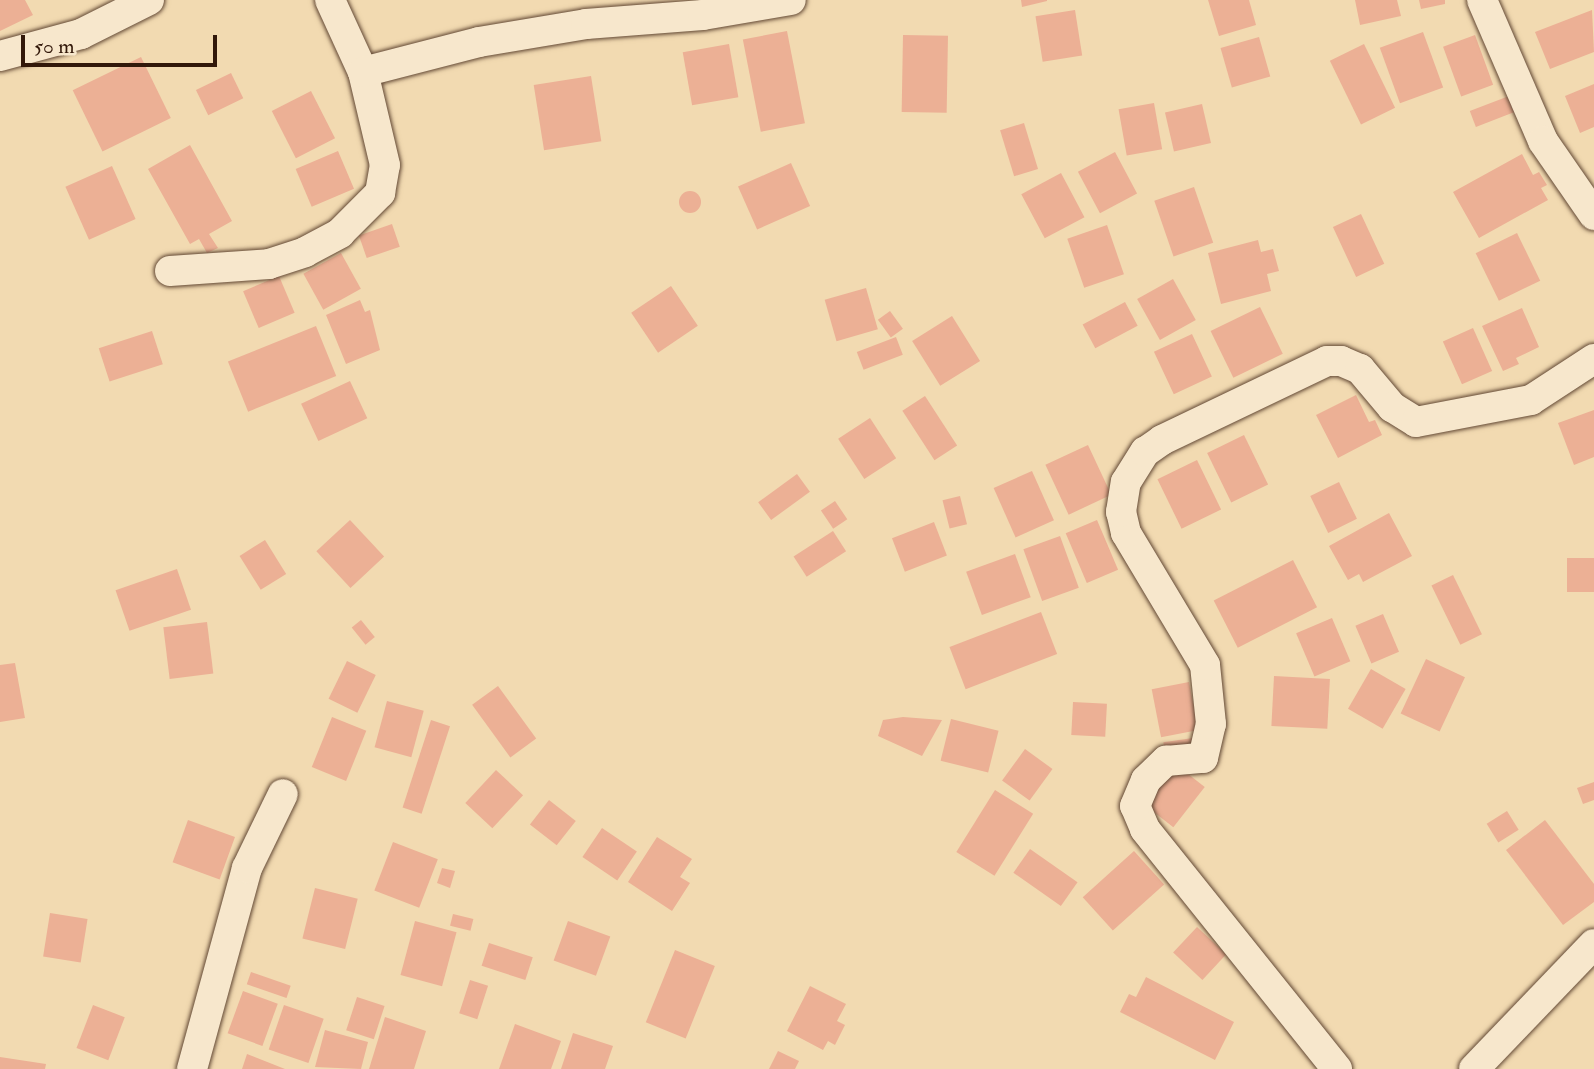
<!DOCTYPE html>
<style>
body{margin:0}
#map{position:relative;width:1594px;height:1069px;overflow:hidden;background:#f2dab1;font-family:"IM FELL Double Pica",serif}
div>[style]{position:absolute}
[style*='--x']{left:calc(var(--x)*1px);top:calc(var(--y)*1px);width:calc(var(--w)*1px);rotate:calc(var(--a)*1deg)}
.building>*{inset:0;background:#ecb095;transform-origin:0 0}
.round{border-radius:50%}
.roads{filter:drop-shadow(0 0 2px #624834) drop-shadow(0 0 2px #624834)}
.minor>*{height:30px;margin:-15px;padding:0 15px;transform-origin:15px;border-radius:15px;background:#f7e7cc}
span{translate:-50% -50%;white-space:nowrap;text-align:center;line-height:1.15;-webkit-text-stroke:7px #f7e7cc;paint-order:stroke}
.scale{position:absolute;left:21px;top:35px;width:196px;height:32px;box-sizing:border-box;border:4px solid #32180a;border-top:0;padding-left:9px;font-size:21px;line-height:24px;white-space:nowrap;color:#32180a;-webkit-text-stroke:5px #f7e7cc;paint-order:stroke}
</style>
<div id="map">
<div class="building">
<div style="clip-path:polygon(0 0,25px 0,33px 15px,0 31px)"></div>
<div style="clip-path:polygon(1021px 0,1047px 0,1047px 1px,1022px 7px)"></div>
<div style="clip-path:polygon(1208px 0,1249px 0,1256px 25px,1219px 36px)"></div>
<div style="clip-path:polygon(1355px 0,1397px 0,1401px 16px,1360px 25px)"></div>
<div style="clip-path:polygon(1419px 0,1445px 0,1445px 4px,1421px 9px)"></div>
<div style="left:1075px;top:10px;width:46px;height:40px;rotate:81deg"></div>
<div style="clip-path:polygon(1592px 10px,1594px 52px,1550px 69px,1535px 32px)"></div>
<div style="left:787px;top:31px;width:94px;height:45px;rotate:79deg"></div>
<div style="left:1423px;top:32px;width:59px;height:46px;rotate:70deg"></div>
<div style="left:903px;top:35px;width:45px;height:77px;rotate:1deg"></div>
<div style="left:1475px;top:35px;width:53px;height:34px;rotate:70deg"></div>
<div style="left:1259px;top:37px;width:41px;height:40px;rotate:74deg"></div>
<div style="left:729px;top:44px;width:54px;height:47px;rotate:80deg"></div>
<div style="left:1364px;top:44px;width:71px;height:38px;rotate:64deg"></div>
<div style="left:141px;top:57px;width:68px;height:76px;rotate:64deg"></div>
<div style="left:231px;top:73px;width:28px;height:39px;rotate:64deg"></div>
<div style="left:591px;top:76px;width:66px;height:58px;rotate:81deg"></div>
<div style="clip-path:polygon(1594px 84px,1594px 127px,1580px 133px,1565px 96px)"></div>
<div style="left:311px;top:91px;width:53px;height:44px;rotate:63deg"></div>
<div style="left:1509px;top:96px;width:17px;height:42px;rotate:69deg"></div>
<div style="left:1154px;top:103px;width:47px;height:36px;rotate:80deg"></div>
<div style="left:1202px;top:104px;width:40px;height:38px;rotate:77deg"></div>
<div style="left:1024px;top:123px;width:48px;height:25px;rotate:73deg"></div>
<div style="clip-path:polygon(190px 145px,232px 221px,209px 234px,218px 248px,207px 253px,199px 239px,190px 244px,148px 169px)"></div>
<div style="left:338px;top:151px;width:41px;height:46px;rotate:67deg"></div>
<div style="left:1115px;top:152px;width:47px;height:42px;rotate:62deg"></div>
<div style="clip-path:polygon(1522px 154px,1533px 175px,1539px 172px,1547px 185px,1541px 188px,1548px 200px,1479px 238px,1453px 192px)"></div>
<div style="left:791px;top:163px;width:47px;height:58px;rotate:66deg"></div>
<div style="left:112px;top:166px;width:58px;height:51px;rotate:66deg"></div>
<div style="left:1061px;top:173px;width:50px;height:45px;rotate:62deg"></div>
<div style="left:1194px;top:187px;width:59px;height:42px;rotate:71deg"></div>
<div class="round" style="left:679px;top:191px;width:22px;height:22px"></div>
<div style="left:1361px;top:214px;width:55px;height:31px;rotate:65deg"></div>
<div style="left:392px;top:224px;width:24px;height:35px;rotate:71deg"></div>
<div style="left:1107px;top:225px;width:52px;height:42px;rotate:71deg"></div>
<div style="left:1517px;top:233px;width:53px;height:46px;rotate:64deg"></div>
<div style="clip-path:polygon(1258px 240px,1261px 252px,1273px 249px,1279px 271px,1267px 274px,1271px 291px,1221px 304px,1208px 253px)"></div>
<div style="left:341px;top:253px;width:41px;height:43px;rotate:61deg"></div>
<div style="left:279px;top:276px;width:40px;height:39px;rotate:67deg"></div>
<div style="left:1173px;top:279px;width:47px;height:41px;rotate:61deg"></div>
<div style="left:671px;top:286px;width:48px;height:48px;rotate:56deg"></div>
<div style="left:866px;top:288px;width:43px;height:43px;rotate:74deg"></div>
<div style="clip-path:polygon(360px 300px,365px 312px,370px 310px,380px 350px,346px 364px,326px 315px)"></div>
<div style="left:1125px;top:302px;width:27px;height:48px;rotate:62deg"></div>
<div style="left:1260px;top:307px;width:52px;height:55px;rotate:64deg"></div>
<div style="clip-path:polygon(1522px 308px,1539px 347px,1516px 358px,1519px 364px,1503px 371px,1482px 326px)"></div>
<div style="left:890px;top:311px;width:22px;height:15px;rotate:54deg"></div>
<div style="left:952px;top:316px;width:53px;height:47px;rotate:58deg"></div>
<div style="left:316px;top:326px;width:54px;height:95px;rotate:68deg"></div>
<div style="left:1473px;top:328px;width:47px;height:33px;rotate:66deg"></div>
<div style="left:152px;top:331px;width:35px;height:56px;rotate:72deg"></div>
<div style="left:1192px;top:334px;width:47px;height:42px;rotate:65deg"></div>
<div style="left:896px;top:337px;width:19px;height:42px;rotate:69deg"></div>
<div style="left:350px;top:381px;width:41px;height:54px;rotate:65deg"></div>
<div style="clip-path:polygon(1356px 395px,1369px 422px,1375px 420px,1382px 435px,1338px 458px,1316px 415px)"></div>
<div style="left:925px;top:396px;width:59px;height:27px;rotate:57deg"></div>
<div style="clip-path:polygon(1594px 410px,1594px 457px,1574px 465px,1558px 423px)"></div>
<div style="left:870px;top:418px;width:48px;height:38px;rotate:57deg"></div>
<div style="left:1244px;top:435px;width:55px;height:41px;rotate:64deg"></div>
<div style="left:1088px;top:445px;width:55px;height:47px;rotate:65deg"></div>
<div style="left:1197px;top:460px;width:55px;height:44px;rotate:64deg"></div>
<div style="left:1032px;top:471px;width:54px;height:42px;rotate:66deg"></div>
<div style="left:797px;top:474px;width:22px;height:48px;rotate:54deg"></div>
<div style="left:1339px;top:482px;width:41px;height:32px;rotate:64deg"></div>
<div style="left:960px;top:496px;width:29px;height:18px;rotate:76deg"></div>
<div style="left:835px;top:501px;width:22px;height:17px;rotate:56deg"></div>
<div style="clip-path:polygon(1389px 513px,1412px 556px,1363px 582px,1359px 574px,1348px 580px,1329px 546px)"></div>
<div style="left:350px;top:520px;width:50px;height:46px;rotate:47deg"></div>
<div style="left:1097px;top:520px;width:54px;height:34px;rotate:67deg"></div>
<div style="left:934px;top:522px;width:36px;height:45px;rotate:69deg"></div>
<div style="left:833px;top:531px;width:24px;height:47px;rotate:57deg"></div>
<div style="left:1060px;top:536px;width:55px;height:39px;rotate:70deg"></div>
<div style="left:265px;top:540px;width:40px;height:30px;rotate:58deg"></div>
<div style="left:1015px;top:554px;width:46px;height:52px;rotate:70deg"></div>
<div style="left:1567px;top:558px;width:27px;height:34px"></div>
<div style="left:1293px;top:560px;width:53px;height:89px;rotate:63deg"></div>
<div style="left:177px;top:569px;width:43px;height:65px;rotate:71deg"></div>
<div style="left:1453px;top:575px;width:66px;height:24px;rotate:64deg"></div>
<div style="left:1041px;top:612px;width:45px;height:98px;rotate:69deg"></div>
<div style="left:1383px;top:614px;width:41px;height:30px;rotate:67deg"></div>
<div style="left:1332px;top:618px;width:47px;height:39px;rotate:67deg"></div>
<div style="left:361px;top:620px;width:22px;height:12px;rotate:51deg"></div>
<div style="left:207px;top:622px;width:52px;height:44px;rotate:83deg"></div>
<div style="left:1426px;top:659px;width:43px;height:60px;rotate:25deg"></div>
<div style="left:347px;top:661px;width:32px;height:42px;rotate:26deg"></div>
<div style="clip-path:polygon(15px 663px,25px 718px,0 722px,0 665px)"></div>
<div style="left:1371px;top:669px;width:40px;height:46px;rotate:30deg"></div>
<div style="left:1274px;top:676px;width:56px;height:50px;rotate:3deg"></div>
<div style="left:1189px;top:682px;width:49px;height:38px;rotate:79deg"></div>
<div style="left:498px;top:686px;width:65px;height:32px;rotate:54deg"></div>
<div style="left:387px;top:701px;width:38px;height:48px;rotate:15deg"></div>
<div style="left:1073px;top:702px;width:34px;height:33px;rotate:3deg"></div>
<div style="left:332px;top:717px;width:37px;height:54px;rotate:22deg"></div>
<div style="clip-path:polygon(903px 717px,942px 720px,922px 756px,878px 736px,883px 720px)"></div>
<div style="left:951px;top:719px;width:49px;height:43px;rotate:14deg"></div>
<div style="left:431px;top:720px;width:20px;height:92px;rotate:18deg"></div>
<div style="left:1200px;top:737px;width:14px;height:37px;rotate:82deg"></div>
<div style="left:1025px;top:749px;width:34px;height:39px;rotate:36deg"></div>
<div style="left:1174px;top:763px;width:39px;height:51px;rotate:38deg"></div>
<div style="left:496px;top:770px;width:37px;height:45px;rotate:43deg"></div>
<div style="clip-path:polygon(1594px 782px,1594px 800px,1583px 804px,1577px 788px)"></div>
<div style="left:995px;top:790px;width:45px;height:73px;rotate:32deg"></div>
<div style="left:549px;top:800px;width:34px;height:31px;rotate:38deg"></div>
<div style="left:1507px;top:811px;width:22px;height:24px;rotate:58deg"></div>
<div style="left:188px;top:820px;width:50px;height:45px;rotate:20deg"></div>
<div style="clip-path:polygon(1545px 820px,1594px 884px,1594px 902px,1563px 925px,1506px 850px)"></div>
<div style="left:602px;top:828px;width:42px;height:35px;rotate:34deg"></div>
<div style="clip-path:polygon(657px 837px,692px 859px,680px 877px,690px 883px,672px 911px,628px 882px)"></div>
<div style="left:393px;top:842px;width:48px;height:52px;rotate:21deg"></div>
<div style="left:1030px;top:849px;width:58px;height:29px;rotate:35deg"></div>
<div style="left:1134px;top:851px;width:45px;height:69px;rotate:48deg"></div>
<div style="clip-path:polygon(442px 868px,455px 871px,450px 888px,437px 883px)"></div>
<div style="left:315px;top:888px;width:44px;height:52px;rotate:14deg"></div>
<div style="left:50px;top:913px;width:38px;height:44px;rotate:9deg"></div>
<div style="left:453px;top:914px;width:21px;height:12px;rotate:14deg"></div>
<div style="left:415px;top:921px;width:43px;height:56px;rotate:15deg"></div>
<div style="left:568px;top:921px;width:45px;height:42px;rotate:20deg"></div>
<div style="left:1197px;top:927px;width:40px;height:35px;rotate:43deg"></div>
<div style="left:489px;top:943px;width:46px;height:24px;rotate:18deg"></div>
<div style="left:675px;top:950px;width:43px;height:78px;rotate:22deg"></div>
<div style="left:251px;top:972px;width:42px;height:13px;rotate:19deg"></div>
<div style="clip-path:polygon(1146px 977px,1234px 1022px,1215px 1060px,1120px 1012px,1129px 994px,1136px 997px)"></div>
<div style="left:470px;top:980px;width:19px;height:35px;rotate:18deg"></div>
<div style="clip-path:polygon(810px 986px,846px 1004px,837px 1021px,845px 1025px,835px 1045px,828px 1041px,823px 1050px,787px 1031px)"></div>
<div style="left:243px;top:991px;width:37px;height:45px;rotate:20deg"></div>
<div style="left:357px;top:997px;width:29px;height:35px;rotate:18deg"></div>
<div style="left:93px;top:1005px;width:34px;height:46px;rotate:21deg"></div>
<div style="left:284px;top:1005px;width:42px;height:47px;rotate:19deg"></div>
<div style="clip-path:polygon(385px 1017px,426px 1031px,414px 1069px,369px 1069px)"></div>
<div style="clip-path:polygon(515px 1024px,561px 1041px,551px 1069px,499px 1069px)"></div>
<div style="clip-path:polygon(325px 1030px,368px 1042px,361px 1069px,315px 1067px)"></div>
<div style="clip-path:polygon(573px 1033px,613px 1046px,605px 1069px,561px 1069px)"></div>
<div style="clip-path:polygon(778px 1051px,799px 1061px,795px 1069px,769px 1069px)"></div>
<div style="clip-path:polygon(247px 1054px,285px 1069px,242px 1069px)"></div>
<div style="clip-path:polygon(0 1057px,46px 1064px,45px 1069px,0 1069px)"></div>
</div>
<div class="roads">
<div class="minor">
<div style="--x:330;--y:0;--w:79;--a:65.4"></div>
<div style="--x:1482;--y:0;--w:154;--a:66.6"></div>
<div style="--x:1543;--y:141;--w:90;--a:55.4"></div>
<div style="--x:0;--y:56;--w:84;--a:-15.2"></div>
<div style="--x:81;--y:34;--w:76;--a:-26.6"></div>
<div style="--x:170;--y:271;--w:99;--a:-4"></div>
<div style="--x:269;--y:264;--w:38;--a:-18"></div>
<div style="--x:305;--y:252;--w:40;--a:-28"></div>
<div style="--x:340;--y:233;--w:57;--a:-45"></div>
<div style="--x:380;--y:193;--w:28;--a:-80"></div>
<div style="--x:385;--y:165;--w:96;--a:-103.3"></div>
<div style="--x:363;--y:72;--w:120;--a:-14.5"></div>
<div style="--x:479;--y:42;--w:109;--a:-9.5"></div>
<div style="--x:586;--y:24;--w:117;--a:-4.4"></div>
<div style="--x:703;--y:15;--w:89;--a:-9.7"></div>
<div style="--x:192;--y:1069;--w:208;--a:-74.7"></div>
<div style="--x:247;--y:868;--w:82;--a:-64.1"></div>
<div style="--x:1337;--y:1069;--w:307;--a:-128.7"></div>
<div style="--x:1145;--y:829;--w:25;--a:-113"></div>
<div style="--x:1135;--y:806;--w:28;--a:-67"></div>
<div style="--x:1146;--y:780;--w:28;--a:-44"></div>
<div style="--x:1166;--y:761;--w:37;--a:-5"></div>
<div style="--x:1203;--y:758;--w:35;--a:-77"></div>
<div style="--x:1211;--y:724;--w:59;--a:-95.8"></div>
<div style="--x:1205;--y:665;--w:154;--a:-120.9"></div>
<div style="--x:1126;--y:533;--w:22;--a:-103"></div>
<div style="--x:1121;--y:512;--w:30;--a:-81"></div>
<div style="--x:1126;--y:482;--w:36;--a:-58"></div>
<div style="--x:1145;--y:452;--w:21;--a:-35"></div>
<div style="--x:1162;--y:440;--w:183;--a:-25.6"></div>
<div style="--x:1327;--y:361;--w:14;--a:0"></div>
<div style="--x:1341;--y:361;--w:21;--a:23"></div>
<div style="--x:1360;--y:369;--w:50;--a:49.9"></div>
<div style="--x:1392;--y:407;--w:28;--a:32"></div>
<div style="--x:1416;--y:422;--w:117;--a:-10.8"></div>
<div style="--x:1531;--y:400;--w:75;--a:-33.1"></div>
<div style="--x:1474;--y:1069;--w:173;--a:-46.2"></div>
</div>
</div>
<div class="scale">50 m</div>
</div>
